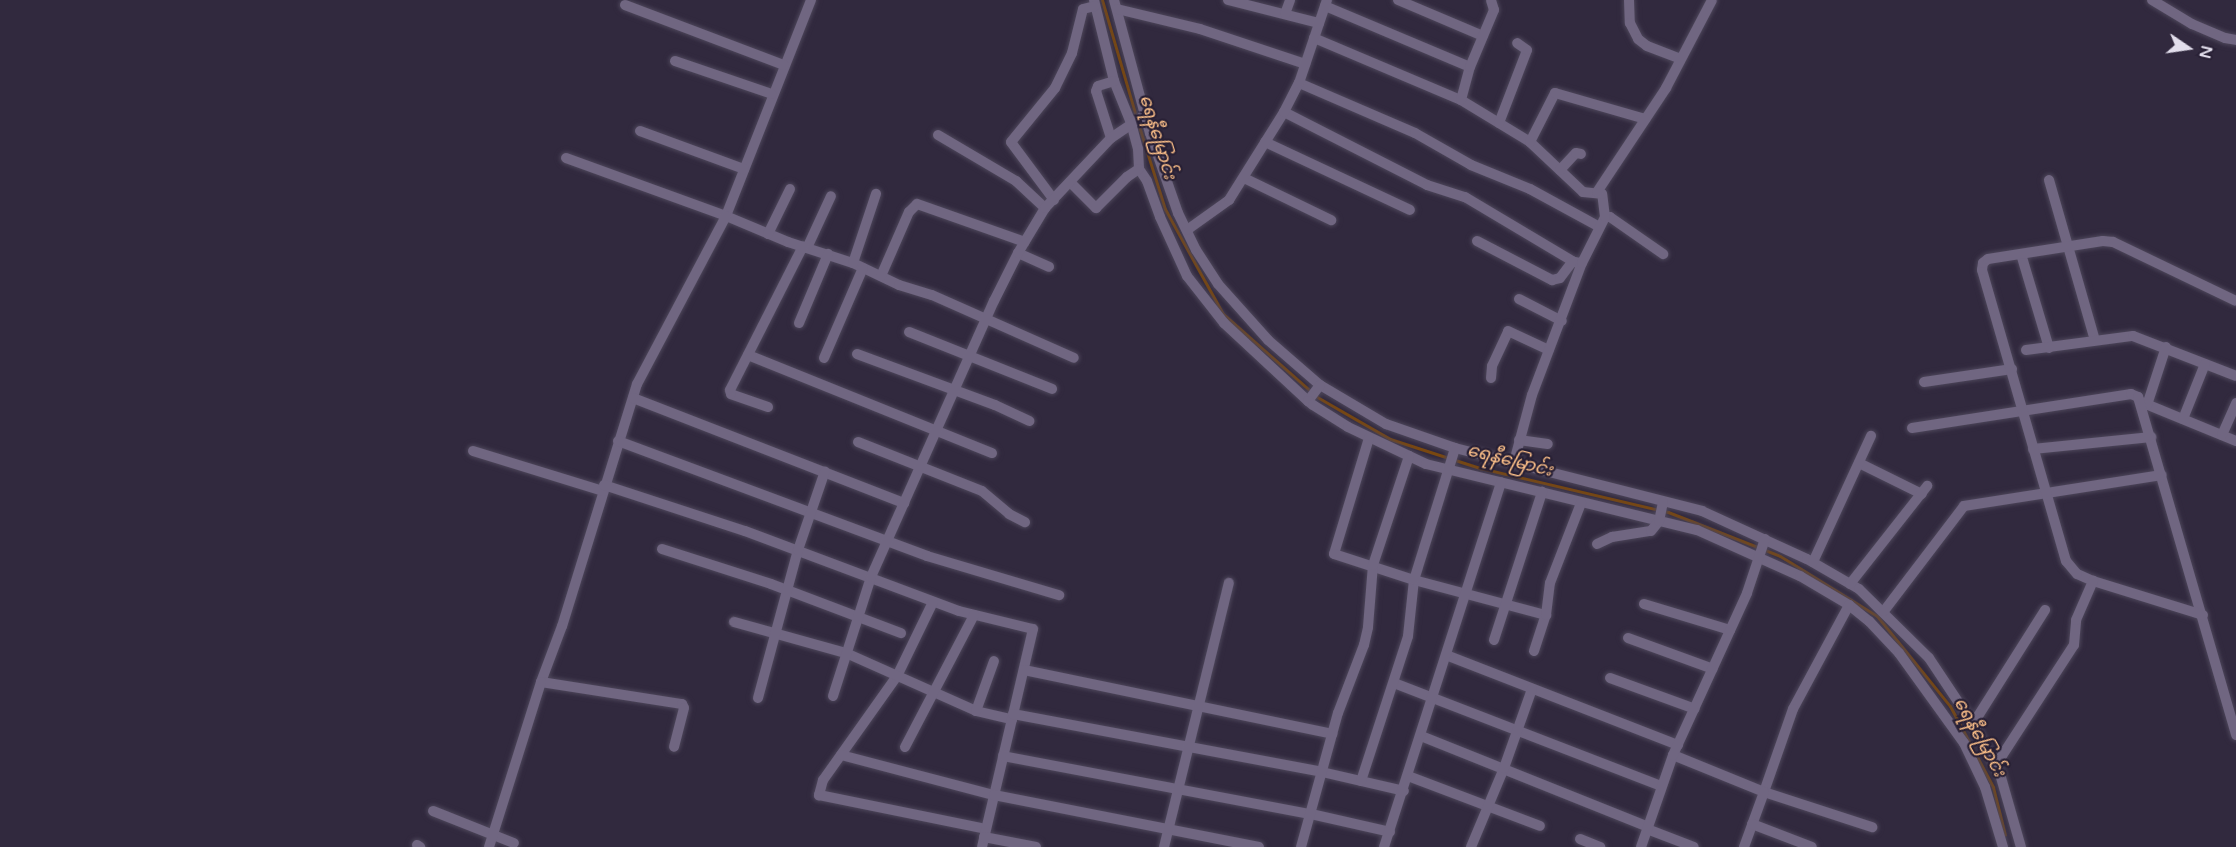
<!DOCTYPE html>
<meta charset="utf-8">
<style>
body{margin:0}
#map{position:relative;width:2236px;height:847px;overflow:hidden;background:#31293e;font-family:"Varela Round","Noto Sans Myanmar",sans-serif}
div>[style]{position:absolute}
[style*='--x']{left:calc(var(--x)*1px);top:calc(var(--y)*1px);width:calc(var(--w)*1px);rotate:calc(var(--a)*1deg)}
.stream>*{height:3px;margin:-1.5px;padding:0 1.5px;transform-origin:1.5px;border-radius:1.5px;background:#7a480f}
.roads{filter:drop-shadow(0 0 2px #4d465a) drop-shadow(0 0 2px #4d465a)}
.street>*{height:10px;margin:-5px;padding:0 5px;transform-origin:5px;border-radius:5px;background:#706681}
span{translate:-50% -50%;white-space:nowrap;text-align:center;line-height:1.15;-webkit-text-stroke:4.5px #271f34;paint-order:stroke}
.water-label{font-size:18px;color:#fdc089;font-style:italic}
.north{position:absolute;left:2158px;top:18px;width:60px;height:60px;-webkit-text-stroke:4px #271f34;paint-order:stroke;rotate:103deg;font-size:16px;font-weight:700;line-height:24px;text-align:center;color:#e2deec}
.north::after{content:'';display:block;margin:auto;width:21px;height:27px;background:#e2deec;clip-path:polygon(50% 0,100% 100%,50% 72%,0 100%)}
</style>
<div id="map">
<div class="stream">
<div style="--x:1102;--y:0;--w:121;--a:73.7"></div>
<div style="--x:1138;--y:123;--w:90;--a:72.6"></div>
<div style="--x:1165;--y:209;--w:120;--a:61.1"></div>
<div style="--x:1223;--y:314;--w:125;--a:41.4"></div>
<div style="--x:1317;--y:397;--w:84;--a:29.9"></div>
<div style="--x:1390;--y:439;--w:95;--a:17.9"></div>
<div style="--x:1480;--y:468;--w:193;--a:13.2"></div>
<div style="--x:1668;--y:512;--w:120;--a:21.4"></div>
<div style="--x:1780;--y:556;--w:114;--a:31.7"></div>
<div style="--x:1877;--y:616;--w:116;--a:51"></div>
<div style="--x:1950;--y:706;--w:92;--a:62"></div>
<div style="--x:1993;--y:787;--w:49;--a:76"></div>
</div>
<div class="roads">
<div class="street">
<div style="--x:811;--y:0;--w:232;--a:111.5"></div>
<div style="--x:726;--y:216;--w:67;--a:22.8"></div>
<div style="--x:788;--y:242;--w:68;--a:17.9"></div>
<div style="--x:853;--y:263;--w:51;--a:25.6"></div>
<div style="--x:899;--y:285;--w:34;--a:17"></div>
<div style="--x:932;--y:295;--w:155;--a:23.9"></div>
<div style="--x:1094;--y:0;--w:83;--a:76.1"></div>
<div style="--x:1114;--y:81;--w:45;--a:68"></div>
<div style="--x:1131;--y:123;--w:27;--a:75"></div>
<div style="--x:1138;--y:149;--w:20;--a:87"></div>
<div style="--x:1139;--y:169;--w:14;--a:56"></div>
<div style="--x:1147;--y:181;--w:38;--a:70"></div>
<div style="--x:1160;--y:217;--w:65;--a:65.4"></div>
<div style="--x:1187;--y:276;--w:60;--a:51.8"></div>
<div style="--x:1224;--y:323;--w:115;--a:42.9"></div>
<div style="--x:1114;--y:0;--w:138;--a:74.9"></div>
<div style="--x:1150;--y:133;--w:85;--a:70.7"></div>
<div style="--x:1178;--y:213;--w:41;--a:64.1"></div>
<div style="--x:1196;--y:250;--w:40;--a:57.1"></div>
<div style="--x:1218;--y:284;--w:75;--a:48.2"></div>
<div style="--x:1268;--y:340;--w:69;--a:40.9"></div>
<div style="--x:1320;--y:385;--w:77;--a:30.6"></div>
<div style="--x:1386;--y:424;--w:73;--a:19.2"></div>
<div style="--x:1455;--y:448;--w:255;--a:14.3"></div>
<div style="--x:1702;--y:511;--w:115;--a:24.6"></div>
<div style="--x:1807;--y:559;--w:60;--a:30"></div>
<div style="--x:1859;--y:589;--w:98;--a:44.6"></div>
<div style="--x:1929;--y:658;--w:72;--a:56.3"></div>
<div style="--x:1969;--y:718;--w:64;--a:61"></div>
<div style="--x:2000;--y:774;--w:76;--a:74"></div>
<div style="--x:1228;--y:0;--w:94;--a:14.2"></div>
<div style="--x:1398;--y:0;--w:92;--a:23"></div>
<div style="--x:1629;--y:0;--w:23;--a:88"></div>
<div style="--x:1630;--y:23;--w:18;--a:63"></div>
<div style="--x:1638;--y:39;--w:11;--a:38"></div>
<div style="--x:1647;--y:46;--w:36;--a:21"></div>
<div style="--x:2152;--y:0;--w:47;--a:31"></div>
<div style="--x:2192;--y:24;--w:36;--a:23"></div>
<div style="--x:2225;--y:38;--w:11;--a:10"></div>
<div style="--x:625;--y:5;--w:170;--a:20.7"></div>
<div style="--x:1325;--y:6;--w:157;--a:22.8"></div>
<div style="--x:1117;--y:9;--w:85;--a:13.5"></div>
<div style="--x:1200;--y:29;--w:111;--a:18.4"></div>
<div style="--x:1285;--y:14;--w:15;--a:-70"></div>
<div style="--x:1314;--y:38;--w:160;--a:22.9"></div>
<div style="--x:1461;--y:100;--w:81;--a:31.3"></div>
<div style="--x:1530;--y:142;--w:73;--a:43.3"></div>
<div style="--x:1583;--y:192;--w:18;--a:6"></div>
<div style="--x:675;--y:61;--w:102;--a:18.8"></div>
<div style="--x:1299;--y:83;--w:126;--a:23.3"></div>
<div style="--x:1415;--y:133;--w:64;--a:29.7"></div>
<div style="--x:1471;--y:165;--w:64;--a:22.1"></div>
<div style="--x:1530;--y:189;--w:77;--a:28.6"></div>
<div style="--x:1461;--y:100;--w:34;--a:-75"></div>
<div style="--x:1470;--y:67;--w:62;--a:-67.2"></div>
<div style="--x:1494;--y:10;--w:10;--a:-107"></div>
<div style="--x:1284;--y:112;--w:161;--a:27"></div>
<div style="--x:1427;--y:185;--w:40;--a:18"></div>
<div style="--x:1465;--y:197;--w:127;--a:30.8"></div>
<div style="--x:1574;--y:262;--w:8;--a:7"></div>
<div style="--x:1499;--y:123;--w:78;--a:-69"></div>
<div style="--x:1527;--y:50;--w:12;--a:-145"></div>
<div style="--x:640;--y:131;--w:111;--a:20.1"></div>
<div style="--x:938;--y:135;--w:91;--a:30.5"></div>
<div style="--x:1016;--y:181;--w:40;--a:43"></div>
<div style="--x:1111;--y:138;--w:49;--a:-107.7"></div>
<div style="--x:1096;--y:91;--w:5;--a:-68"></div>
<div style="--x:1098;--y:86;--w:17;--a:-17"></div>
<div style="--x:1265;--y:142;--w:160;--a:25.1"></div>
<div style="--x:1530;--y:142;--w:55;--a:-63"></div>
<div style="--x:1555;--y:93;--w:94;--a:16.1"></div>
<div style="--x:566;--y:158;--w:170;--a:19.9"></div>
<div style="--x:726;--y:216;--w:190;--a:117.9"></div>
<div style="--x:637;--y:384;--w:253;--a:107.2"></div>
<div style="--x:562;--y:626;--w:60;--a:110.6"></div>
<div style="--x:541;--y:682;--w:143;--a:8.9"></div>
<div style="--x:682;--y:704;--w:4;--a:63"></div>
<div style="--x:684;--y:708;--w:40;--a:104.4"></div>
<div style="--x:1560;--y:170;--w:23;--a:-47"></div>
<div style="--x:1576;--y:153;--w:5;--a:11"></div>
<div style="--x:1244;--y:178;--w:97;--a:25.8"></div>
<div style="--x:2049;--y:180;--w:166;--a:74"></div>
<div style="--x:1070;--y:182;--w:37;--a:45"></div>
<div style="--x:1096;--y:208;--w:44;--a:-45"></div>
<div style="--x:1127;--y:177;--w:14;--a:-34"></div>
<div style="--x:1054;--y:200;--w:72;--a:-126.6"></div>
<div style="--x:1011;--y:142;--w:70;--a:-50.8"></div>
<div style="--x:1055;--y:88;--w:39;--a:-64"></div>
<div style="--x:1072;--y:53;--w:45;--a:-76"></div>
<div style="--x:1083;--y:9;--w:12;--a:-14"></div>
<div style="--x:1605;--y:217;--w:5;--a:0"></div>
<div style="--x:1610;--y:217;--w:65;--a:34.9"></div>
<div style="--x:1187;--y:230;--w:52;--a:-35.5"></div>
<div style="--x:1229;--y:200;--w:104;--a:-58"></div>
<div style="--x:1284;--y:112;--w:33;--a:-63"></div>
<div style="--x:1299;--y:83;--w:88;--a:-71.4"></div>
<div style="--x:768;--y:234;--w:50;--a:-63.9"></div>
<div style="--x:1477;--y:241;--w:85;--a:27.5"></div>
<div style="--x:1552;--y:280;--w:8;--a:-14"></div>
<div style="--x:1560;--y:278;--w:21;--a:-53"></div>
<div style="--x:807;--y:248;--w:57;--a:-65.2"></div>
<div style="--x:1018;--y:253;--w:34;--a:24"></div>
<div style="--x:2021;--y:254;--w:98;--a:73.4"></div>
<div style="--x:853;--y:263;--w:73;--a:-71.6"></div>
<div style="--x:881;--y:276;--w:70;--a:-66.4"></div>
<div style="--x:909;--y:212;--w:11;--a:-45"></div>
<div style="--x:917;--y:204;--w:114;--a:19.4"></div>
<div style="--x:1519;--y:299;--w:48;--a:27.1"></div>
<div style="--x:799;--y:323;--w:75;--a:-67.2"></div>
<div style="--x:909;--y:332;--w:154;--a:21.7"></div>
<div style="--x:2026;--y:350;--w:108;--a:-7.5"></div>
<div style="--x:2133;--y:336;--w:110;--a:21.2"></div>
<div style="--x:857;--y:354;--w:147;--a:20.3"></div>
<div style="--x:995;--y:405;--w:38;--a:25"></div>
<div style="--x:748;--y:355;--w:263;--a:21.9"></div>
<div style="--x:824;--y:358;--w:98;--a:-66.6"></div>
<div style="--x:1491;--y:378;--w:12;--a:-85"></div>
<div style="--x:1492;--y:366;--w:38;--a:-65"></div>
<div style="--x:1508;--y:331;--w:45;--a:24.9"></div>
<div style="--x:1924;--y:382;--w:89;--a:-8.4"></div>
<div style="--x:1320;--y:385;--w:20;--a:127"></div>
<div style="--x:1308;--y:401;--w:6;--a:39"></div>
<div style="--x:1313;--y:405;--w:41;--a:32.2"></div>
<div style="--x:1348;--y:427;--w:86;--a:25.4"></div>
<div style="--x:1426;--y:464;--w:279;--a:13.7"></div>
<div style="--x:1697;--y:530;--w:113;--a:24.1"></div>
<div style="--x:1800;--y:576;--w:57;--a:30.6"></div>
<div style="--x:1849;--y:605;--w:26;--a:39"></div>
<div style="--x:1869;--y:621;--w:44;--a:46.8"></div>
<div style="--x:1899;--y:653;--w:111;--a:54.2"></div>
<div style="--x:1964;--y:743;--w:49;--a:64.5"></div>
<div style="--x:1985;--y:787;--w:63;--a:73.3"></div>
<div style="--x:633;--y:398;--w:291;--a:21.2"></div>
<div style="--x:2141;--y:402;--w:103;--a:22.3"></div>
<div style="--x:2147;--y:405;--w:61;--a:-71.9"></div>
<div style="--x:768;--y:407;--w:39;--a:-161"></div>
<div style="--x:731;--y:394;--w:4;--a:-104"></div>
<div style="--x:730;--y:390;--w:161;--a:-63.1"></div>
<div style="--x:2183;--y:419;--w:59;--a:-68.2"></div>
<div style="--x:1912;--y:428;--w:222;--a:-8.8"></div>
<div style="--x:2131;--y:394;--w:8;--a:23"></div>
<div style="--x:2138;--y:397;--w:352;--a:73.8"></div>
<div style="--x:2222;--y:435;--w:35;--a:-66"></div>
<div style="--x:1369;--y:438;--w:121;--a:106.8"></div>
<div style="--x:1334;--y:554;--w:84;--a:18"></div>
<div style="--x:1414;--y:580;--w:137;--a:14.9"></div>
<div style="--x:1519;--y:440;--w:29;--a:8"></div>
<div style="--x:618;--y:441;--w:330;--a:20.4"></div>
<div style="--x:927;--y:556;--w:138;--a:16.5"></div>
<div style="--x:858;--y:442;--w:133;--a:21.6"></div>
<div style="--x:982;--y:491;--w:35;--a:40"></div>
<div style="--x:1009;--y:514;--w:18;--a:27"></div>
<div style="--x:2033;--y:449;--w:119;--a:-5.8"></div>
<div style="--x:473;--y:451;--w:136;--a:17.1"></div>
<div style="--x:1514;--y:462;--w:69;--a:-75"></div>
<div style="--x:1532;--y:395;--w:141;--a:-69.3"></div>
<div style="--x:1582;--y:263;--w:51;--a:-63.4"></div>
<div style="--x:1605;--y:217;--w:23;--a:-97"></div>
<div style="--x:1602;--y:194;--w:5;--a:-158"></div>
<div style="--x:1597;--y:192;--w:125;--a:-56.4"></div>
<div style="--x:1666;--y:88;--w:99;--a:-62.4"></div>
<div style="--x:1859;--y:463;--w:70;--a:26.2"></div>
<div style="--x:604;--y:485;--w:148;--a:18.1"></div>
<div style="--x:745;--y:531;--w:228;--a:20.5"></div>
<div style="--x:959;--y:611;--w:76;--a:13.7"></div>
<div style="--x:1033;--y:629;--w:92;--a:103.1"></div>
<div style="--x:1597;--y:544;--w:17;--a:-25"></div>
<div style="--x:1612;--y:537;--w:39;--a:-9"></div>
<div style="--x:1651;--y:531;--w:13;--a:-51"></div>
<div style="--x:1659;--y:521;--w:19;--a:-78"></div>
<div style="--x:662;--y:549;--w:114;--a:17.8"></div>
<div style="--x:771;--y:584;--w:139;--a:20.7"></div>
<div style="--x:1813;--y:562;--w:139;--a:-65.3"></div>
<div style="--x:1850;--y:584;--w:125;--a:-51.8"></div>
<div style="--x:933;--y:602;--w:82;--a:115.9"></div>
<div style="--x:897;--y:676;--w:128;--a:125.4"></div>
<div style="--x:823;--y:780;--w:16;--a:105"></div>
<div style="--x:819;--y:795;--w:170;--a:11.5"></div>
<div style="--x:1644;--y:604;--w:90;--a:16.8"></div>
<div style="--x:1849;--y:605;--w:118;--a:118.3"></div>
<div style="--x:1793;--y:709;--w:88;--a:109.3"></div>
<div style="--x:1764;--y:792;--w:114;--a:18"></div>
<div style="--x:1884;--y:611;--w:132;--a:-52.7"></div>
<div style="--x:1964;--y:506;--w:200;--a:-8.9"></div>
<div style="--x:2203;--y:615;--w:115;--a:-162.8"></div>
<div style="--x:2093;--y:581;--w:17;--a:-156"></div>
<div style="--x:2077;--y:574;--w:17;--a:-130"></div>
<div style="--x:2066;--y:561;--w:303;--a:-106.1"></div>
<div style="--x:1982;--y:270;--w:7;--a:-82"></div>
<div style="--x:1983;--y:263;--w:6;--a:-39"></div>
<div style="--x:1988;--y:259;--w:116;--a:-8.9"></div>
<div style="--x:2103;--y:241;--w:10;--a:6"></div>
<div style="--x:2113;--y:242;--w:136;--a:25.6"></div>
<div style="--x:734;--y:622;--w:116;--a:15.5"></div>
<div style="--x:846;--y:653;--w:142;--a:24"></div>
<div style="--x:976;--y:711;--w:37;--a:13"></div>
<div style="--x:1012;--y:719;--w:131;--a:103.2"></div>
<div style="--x:1628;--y:638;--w:90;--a:20"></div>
<div style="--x:1494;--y:640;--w:156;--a:-72"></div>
<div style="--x:1534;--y:651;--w:38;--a:-72"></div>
<div style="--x:1546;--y:615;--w:32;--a:-83"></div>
<div style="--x:1550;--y:583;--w:86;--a:-68.8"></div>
<div style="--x:1446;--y:655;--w:249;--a:21.2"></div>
<div style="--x:1024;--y:670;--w:315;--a:11.7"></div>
<div style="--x:1610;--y:678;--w:90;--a:20"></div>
<div style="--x:1394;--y:683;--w:286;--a:21.1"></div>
<div style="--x:833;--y:696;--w:125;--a:-72.3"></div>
<div style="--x:871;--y:577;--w:302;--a:-66"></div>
<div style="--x:994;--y:301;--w:54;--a:-63.4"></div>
<div style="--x:1018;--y:253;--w:52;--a:-59"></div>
<div style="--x:1045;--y:208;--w:96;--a:-46.7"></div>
<div style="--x:1111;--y:138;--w:40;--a:-34"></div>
<div style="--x:758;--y:698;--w:153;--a:-74.9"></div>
<div style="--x:798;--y:550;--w:83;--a:-71.1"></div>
<div style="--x:976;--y:711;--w:53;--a:-70.2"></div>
<div style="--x:1013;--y:714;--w:314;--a:10.6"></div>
<div style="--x:1322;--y:772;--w:84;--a:13"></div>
<div style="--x:1973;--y:724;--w:135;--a:-57.7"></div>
<div style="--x:1421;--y:736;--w:245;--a:21.8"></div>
<div style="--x:905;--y:747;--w:149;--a:-62.4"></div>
<div style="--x:841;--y:755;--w:158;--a:14.7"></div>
<div style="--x:994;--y:795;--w:270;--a:11.1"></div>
<div style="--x:1673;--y:755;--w:98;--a:22.1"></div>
<div style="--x:1764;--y:792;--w:59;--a:110"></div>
<div style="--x:1003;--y:756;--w:313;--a:10.7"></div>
<div style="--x:1311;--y:814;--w:81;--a:12.8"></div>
<div style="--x:1996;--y:765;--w:143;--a:-57"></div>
<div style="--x:2074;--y:645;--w:25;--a:-85"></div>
<div style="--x:2076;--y:620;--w:43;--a:-66.4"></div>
<div style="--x:1408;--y:776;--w:141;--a:20.7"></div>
<div style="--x:1361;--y:781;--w:152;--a:-72"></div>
<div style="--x:1408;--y:636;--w:56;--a:-83.9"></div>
<div style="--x:1414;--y:580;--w:138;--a:-72.7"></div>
<div style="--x:433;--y:811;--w:87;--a:21.6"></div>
<div style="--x:1752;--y:824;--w:64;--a:21"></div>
<div style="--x:1647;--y:829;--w:50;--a:21"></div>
<div style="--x:984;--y:837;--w:53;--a:10.9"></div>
<div style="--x:1580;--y:839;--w:22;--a:22"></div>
<div style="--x:417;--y:845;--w:4;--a:34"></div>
<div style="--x:489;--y:847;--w:173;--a:-72.5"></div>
<div style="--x:1164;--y:847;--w:272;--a:-76.2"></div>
<div style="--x:1301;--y:847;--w:139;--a:-74.6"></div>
<div style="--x:1338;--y:713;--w:73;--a:-69.1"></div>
<div style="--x:1364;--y:645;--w:18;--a:-77"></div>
<div style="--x:1368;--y:627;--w:62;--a:-85.4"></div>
<div style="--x:1373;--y:565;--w:115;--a:-71.7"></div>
<div style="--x:1384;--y:847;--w:383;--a:-72.2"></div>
<div style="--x:1471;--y:847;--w:86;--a:-67.3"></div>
<div style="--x:1504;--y:768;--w:84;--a:-70.5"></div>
<div style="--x:1641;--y:847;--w:97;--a:-70.8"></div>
<div style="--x:1673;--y:755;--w:178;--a:-65.4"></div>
<div style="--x:1747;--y:593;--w:57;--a:-71.6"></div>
</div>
</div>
<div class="water-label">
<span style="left:1158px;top:137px;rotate:73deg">ရေနီမြောင်း</span>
<span style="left:1510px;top:460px;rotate:14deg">ရေနီမြောင်း</span>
<span style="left:1980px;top:737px;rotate:61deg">ရေနီမြောင်း</span>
</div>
<div class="north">N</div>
</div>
